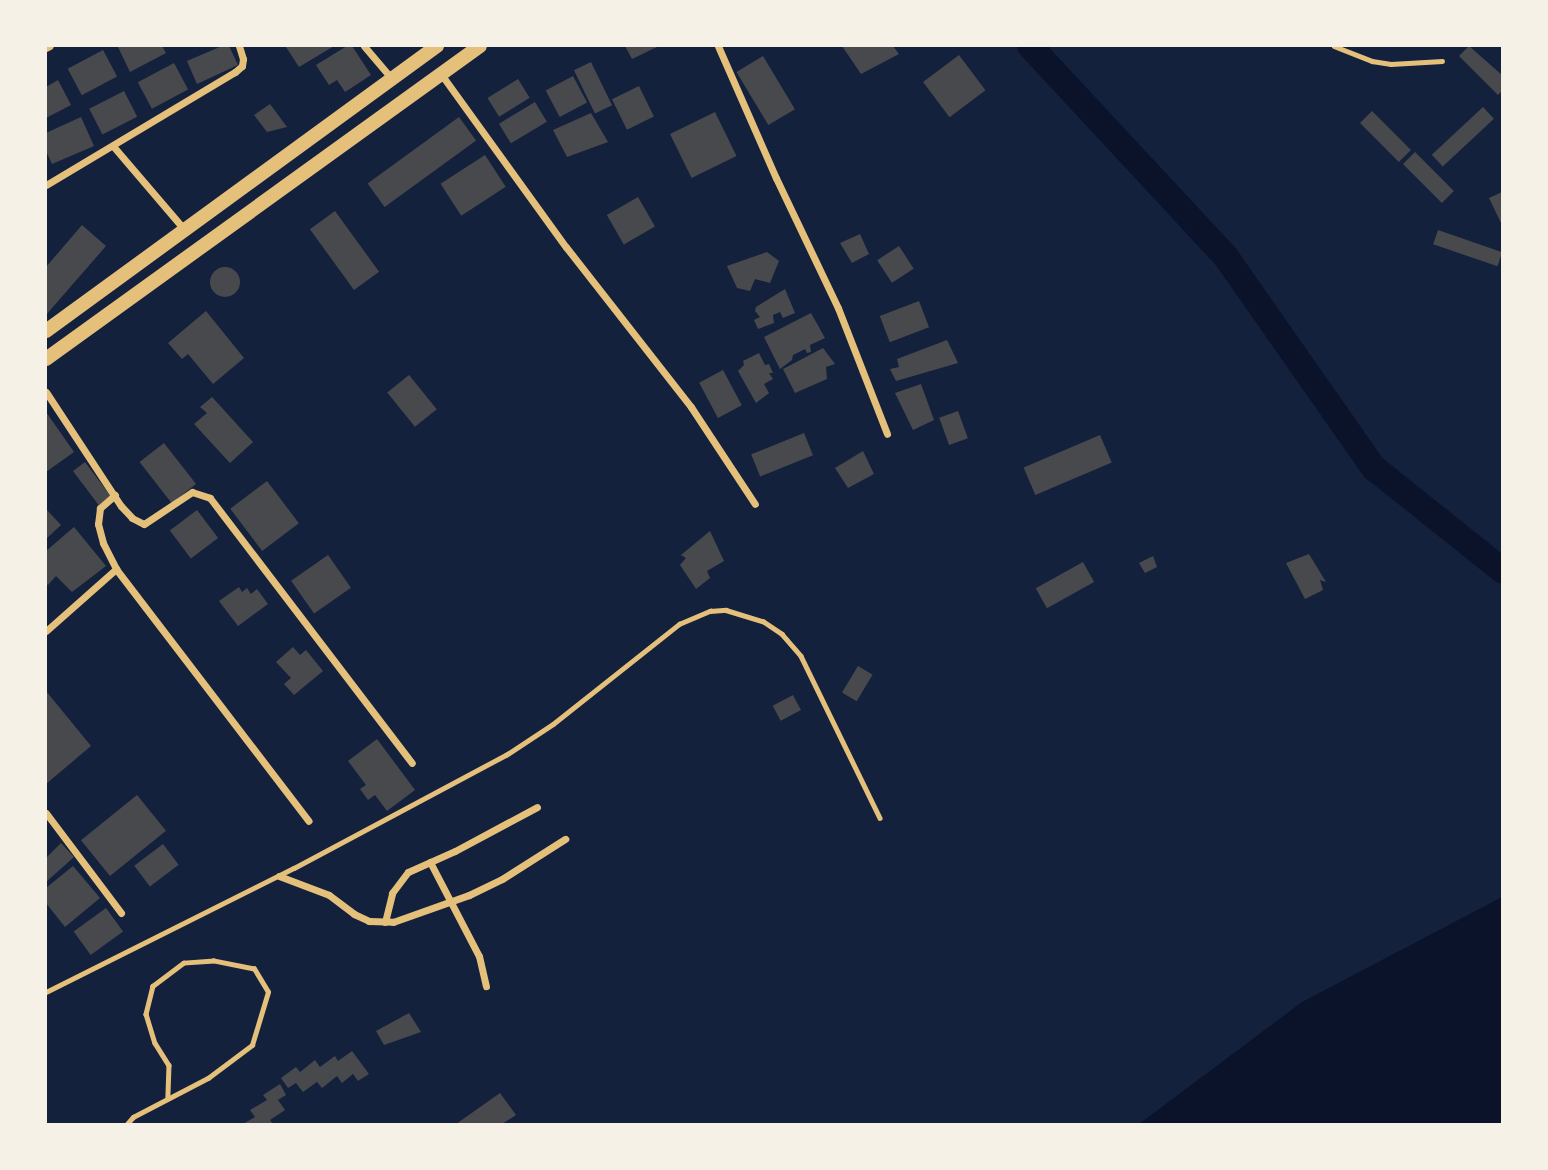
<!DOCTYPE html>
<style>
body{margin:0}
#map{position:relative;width:1548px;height:1170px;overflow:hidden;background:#14213d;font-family:"Titillium Web",sans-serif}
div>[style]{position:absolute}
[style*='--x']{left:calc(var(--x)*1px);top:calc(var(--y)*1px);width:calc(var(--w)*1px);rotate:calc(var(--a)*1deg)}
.water>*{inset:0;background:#0b132b}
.river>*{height:26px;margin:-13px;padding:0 13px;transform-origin:13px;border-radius:13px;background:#0b132b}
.building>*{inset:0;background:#48494c;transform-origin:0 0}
.round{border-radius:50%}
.service>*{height:4.5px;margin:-2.25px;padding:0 2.25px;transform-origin:2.25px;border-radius:2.25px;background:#e5c07b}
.minor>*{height:7px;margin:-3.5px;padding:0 3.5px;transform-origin:3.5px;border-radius:3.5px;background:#e5c07b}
.primary>*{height:14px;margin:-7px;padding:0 7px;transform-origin:7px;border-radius:7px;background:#e5c07b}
span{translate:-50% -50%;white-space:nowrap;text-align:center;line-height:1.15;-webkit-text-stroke:5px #f6f1e7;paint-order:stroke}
.frame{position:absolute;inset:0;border:47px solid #f6f1e7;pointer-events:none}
</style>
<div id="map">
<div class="water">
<div style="clip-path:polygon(1502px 897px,1502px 1124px,1139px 1124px,1302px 1002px)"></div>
</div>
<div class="river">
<div style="--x:1030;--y:46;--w:288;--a:47.1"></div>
<div style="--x:1226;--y:257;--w:258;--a:55"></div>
<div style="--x:1374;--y:468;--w:164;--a:38.6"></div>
</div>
<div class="building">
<div style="clip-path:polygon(121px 46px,162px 46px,166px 53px,130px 72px,118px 47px)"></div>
<div style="clip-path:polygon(222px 46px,229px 46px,238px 65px,197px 84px,187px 61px)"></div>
<div style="clip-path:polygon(289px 46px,334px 46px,299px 67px,286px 47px)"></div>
<div style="clip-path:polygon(347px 46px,352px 46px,371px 75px,345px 92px,337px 80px,329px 85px,316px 65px)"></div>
<div style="clip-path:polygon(625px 46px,659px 46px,632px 59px)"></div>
<div style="clip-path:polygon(842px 46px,893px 46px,899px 54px,861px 74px)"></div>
<div style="clip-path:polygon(1469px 46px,1502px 75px,1502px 91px,1498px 95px,1459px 56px)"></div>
<div style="left:103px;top:50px;width:30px;height:40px;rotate:62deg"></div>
<div style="left:959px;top:55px;width:44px;height:45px;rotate:53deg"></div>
<div style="left:763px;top:56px;width:62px;height:31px;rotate:59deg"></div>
<div style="left:591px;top:62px;width:48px;height:19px;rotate:64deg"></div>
<div style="left:174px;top:63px;width:30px;height:41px;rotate:62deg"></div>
<div style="left:573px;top:76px;width:30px;height:31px;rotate:62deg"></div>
<div style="left:518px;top:79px;width:22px;height:36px;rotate:58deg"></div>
<div style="clip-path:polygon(58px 80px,71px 105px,46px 118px,46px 87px)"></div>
<div style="left:639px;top:86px;width:34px;height:30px;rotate:64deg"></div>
<div style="left:124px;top:91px;width:29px;height:39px;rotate:63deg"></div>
<div style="left:535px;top:102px;width:23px;height:42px;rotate:59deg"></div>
<div style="clip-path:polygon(270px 104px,287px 127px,267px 132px,254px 115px)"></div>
<div style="left:1483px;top:107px;width:16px;height:70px;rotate:47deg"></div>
<div style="left:1372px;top:111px;width:55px;height:17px;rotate:45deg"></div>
<div style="left:715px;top:112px;width:49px;height:50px;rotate:64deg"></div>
<div style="clip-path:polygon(591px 113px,608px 142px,567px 157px,553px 130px)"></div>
<div style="clip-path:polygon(81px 117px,94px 146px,52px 164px,46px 151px,46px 133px)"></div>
<div style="left:459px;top:117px;width:29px;height:113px;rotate:54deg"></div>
<div style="left:1415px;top:152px;width:55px;height:17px;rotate:45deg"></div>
<div style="left:485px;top:155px;width:38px;height:53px;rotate:57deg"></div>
<div style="clip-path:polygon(1502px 192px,1502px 225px,1489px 198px)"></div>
<div style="left:638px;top:197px;width:34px;height:36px;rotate:60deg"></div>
<div style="left:335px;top:211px;width:75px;height:31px;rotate:54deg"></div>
<div style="clip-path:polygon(82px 225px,106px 246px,46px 315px,46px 267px)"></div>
<div style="left:1438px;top:230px;width:68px;height:15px;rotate:19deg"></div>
<div style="clip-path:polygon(860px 234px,869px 254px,852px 263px,840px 243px)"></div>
<div style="left:899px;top:246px;width:27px;height:26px;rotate:57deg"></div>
<div style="clip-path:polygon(767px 252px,779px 261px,770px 283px,755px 279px,750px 291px,737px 288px,727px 266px)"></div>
<div class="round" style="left:210px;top:267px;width:30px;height:30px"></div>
<div style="clip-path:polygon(785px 289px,795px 313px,783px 318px,780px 312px,773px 315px,774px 323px,758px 329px,754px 320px,760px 317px,755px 311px,756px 307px)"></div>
<div style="left:919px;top:301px;width:28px;height:42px;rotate:69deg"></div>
<div style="clip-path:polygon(206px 311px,244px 358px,213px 384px,188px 354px,182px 359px,168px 343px)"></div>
<div style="clip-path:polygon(811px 313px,825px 338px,810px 345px,811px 352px,807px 353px,805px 349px,793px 355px,792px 360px,780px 369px,764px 337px)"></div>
<div style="clip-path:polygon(947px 340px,958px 363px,896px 381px,890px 369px,899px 367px,897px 359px)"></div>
<div style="clip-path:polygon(823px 348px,835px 364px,826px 367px,827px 379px,795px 393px,783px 369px)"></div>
<div style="clip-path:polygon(759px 353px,765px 365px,769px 364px,773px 373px,769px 373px,773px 379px,764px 384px,769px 393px,756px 403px,738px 371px,744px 365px,743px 361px)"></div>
<div style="left:723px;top:370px;width:40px;height:27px;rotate:62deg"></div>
<div style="left:409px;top:375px;width:44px;height:28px;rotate:51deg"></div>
<div style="clip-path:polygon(921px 384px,934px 420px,913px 430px,895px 393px)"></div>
<div style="clip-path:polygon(212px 397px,253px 442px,230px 463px,194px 424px,207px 413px,200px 407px)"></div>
<div style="left:958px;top:411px;width:29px;height:20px;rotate:70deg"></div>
<div style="clip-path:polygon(46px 412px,74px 452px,46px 472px)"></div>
<div style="left:804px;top:433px;width:24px;height:57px;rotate:68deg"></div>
<div style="left:1100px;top:435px;width:30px;height:83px;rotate:67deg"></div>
<div style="left:164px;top:443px;width:52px;height:31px;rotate:52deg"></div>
<div style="clip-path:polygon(863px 451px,874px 474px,848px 488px,835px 468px)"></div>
<div style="left:85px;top:462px;width:44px;height:15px;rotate:53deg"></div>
<div style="left:267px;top:481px;width:53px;height:46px;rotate:53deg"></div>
<div style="clip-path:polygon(46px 509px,61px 525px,46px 539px)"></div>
<div style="left:197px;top:510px;width:35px;height:34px;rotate:53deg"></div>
<div style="clip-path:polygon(74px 527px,106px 566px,72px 592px,56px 576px,48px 585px,46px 583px,46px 551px)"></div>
<div style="clip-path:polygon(710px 531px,724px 561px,707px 571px,710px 578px,696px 589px,680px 565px,686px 558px,681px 555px)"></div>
<div style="clip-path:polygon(1309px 554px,1326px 582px,1320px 580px,1323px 590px,1305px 599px,1286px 563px)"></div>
<div style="left:328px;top:555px;width:40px;height:45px;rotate:55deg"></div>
<div style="clip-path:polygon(1153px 556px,1157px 567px,1145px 573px,1139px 563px)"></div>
<div style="left:1083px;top:562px;width:23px;height:54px;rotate:61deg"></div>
<div style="clip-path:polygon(239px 587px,242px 592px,247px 588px,251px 594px,257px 589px,268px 604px,238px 626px,219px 601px)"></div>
<div style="clip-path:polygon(293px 647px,300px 655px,306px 650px,323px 671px,294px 695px,284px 684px,291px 678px,276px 662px)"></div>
<div style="left:858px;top:666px;width:17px;height:31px;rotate:31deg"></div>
<div style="clip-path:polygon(46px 691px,91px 746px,46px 784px)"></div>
<div style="left:793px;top:695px;width:17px;height:23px;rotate:62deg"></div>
<div style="clip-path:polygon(377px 739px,415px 790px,387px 811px,375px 795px,368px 800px,360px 789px,366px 785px,348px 761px)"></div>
<div style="left:137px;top:795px;width:46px;height:72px;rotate:51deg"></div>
<div style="clip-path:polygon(61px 843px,74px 857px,46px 882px,46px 858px)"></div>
<div style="left:163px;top:844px;width:26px;height:36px;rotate:53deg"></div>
<div style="clip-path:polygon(73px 866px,100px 898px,65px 927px,46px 903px,46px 888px)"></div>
<div style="left:106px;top:908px;width:29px;height:40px;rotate:54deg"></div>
<div style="clip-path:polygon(409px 1013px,421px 1032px,384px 1045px,376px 1031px)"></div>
<div style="clip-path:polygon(352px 1051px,369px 1074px,358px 1081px,353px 1074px,342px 1083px,337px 1076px,322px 1088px,317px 1082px,303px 1092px,296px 1083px,288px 1088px,281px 1078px,296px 1067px,300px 1072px,315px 1060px,320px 1067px,335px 1056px,338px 1061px)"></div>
<div style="clip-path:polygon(280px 1084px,286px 1095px,278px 1100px,285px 1110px,270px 1120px,273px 1124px,243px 1124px,255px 1117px,250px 1110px,267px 1100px,263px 1095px)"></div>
<div style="clip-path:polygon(500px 1093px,516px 1115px,502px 1124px,456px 1124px)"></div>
</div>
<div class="service">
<div style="--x:1334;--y:46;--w:41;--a:21.5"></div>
<div style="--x:1372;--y:61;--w:19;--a:9"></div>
<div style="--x:1391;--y:64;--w:51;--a:-3.4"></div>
<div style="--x:46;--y:992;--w:277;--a:-26.6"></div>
<div style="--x:294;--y:868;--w:240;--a:-28.1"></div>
<div style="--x:506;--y:755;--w:56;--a:-33.4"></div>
<div style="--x:553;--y:724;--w:161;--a:-38.4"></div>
<div style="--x:679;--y:624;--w:34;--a:-23"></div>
<div style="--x:710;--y:611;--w:16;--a:-4"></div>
<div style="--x:726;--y:610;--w:39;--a:17"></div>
<div style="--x:763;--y:621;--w:23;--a:34"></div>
<div style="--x:782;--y:634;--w:29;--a:49"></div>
<div style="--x:801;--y:656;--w:180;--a:64"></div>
<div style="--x:127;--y:1124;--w:9;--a:-49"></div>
<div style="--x:133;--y:1117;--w:85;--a:-27.5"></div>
<div style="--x:208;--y:1078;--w:55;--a:-36.9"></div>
<div style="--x:252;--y:1045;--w:55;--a:-73.2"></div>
<div style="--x:268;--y:992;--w:27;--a:-121"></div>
<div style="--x:254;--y:969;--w:41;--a:-168.7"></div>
<div style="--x:214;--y:961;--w:30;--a:176"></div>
<div style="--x:184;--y:963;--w:39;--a:143"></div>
<div style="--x:153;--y:986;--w:29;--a:104"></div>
<div style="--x:146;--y:1014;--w:30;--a:73"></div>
<div style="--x:155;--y:1043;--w:26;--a:58"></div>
<div style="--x:169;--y:1065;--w:33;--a:92"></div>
</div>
<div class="minor">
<div style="--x:364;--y:46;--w:43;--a:49.7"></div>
<div style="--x:718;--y:46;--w:144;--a:66.3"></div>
<div style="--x:776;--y:178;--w:144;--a:64.5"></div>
<div style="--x:838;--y:308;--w:135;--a:68.7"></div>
<div style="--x:46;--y:48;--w:4;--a:-27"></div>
<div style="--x:441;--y:74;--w:213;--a:54.2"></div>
<div style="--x:566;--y:247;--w:203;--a:52"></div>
<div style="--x:691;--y:407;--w:116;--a:56.6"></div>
<div style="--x:113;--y:146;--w:109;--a:49.5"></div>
<div style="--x:46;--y:185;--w:220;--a:-30.9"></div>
<div style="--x:235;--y:72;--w:9;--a:-41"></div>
<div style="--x:242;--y:66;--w:7;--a:-82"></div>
<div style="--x:243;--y:59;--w:14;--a:-107"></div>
<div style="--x:46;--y:392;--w:136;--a:56.7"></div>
<div style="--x:121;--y:506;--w:16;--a:47"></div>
<div style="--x:132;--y:518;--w:13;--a:27"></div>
<div style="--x:144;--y:524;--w:58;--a:-33.7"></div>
<div style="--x:192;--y:492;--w:19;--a:18"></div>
<div style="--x:210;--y:498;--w:333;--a:52.7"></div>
<div style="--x:115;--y:495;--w:20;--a:139"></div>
<div style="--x:100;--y:508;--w:16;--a:97"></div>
<div style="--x:98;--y:524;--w:20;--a:75"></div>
<div style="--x:103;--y:543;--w:29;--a:63"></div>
<div style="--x:116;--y:569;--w:317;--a:52.6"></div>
<div style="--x:46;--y:631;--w:94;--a:-41.5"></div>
<div style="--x:46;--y:813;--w:125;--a:53.1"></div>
<div style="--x:430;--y:862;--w:106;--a:62.5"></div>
<div style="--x:479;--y:956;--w:31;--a:77"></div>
<div style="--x:279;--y:876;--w:53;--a:20.8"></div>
<div style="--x:329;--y:895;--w:31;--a:37"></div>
<div style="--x:354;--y:914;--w:17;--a:25"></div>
<div style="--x:369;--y:921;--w:24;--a:2"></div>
<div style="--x:393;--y:922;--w:81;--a:-19.6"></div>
<div style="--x:469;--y:895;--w:37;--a:-26"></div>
<div style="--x:502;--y:879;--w:75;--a:-32.4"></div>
<div style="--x:385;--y:922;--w:30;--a:-76"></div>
<div style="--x:392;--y:893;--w:26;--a:-53"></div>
<div style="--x:408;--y:872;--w:51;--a:-24.1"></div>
<div style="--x:455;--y:851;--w:93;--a:-28.2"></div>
</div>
<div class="primary">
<div style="--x:46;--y:331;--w:484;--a:-36.1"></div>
<div style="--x:46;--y:359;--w:535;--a:-35.8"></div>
</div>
<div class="frame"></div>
</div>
